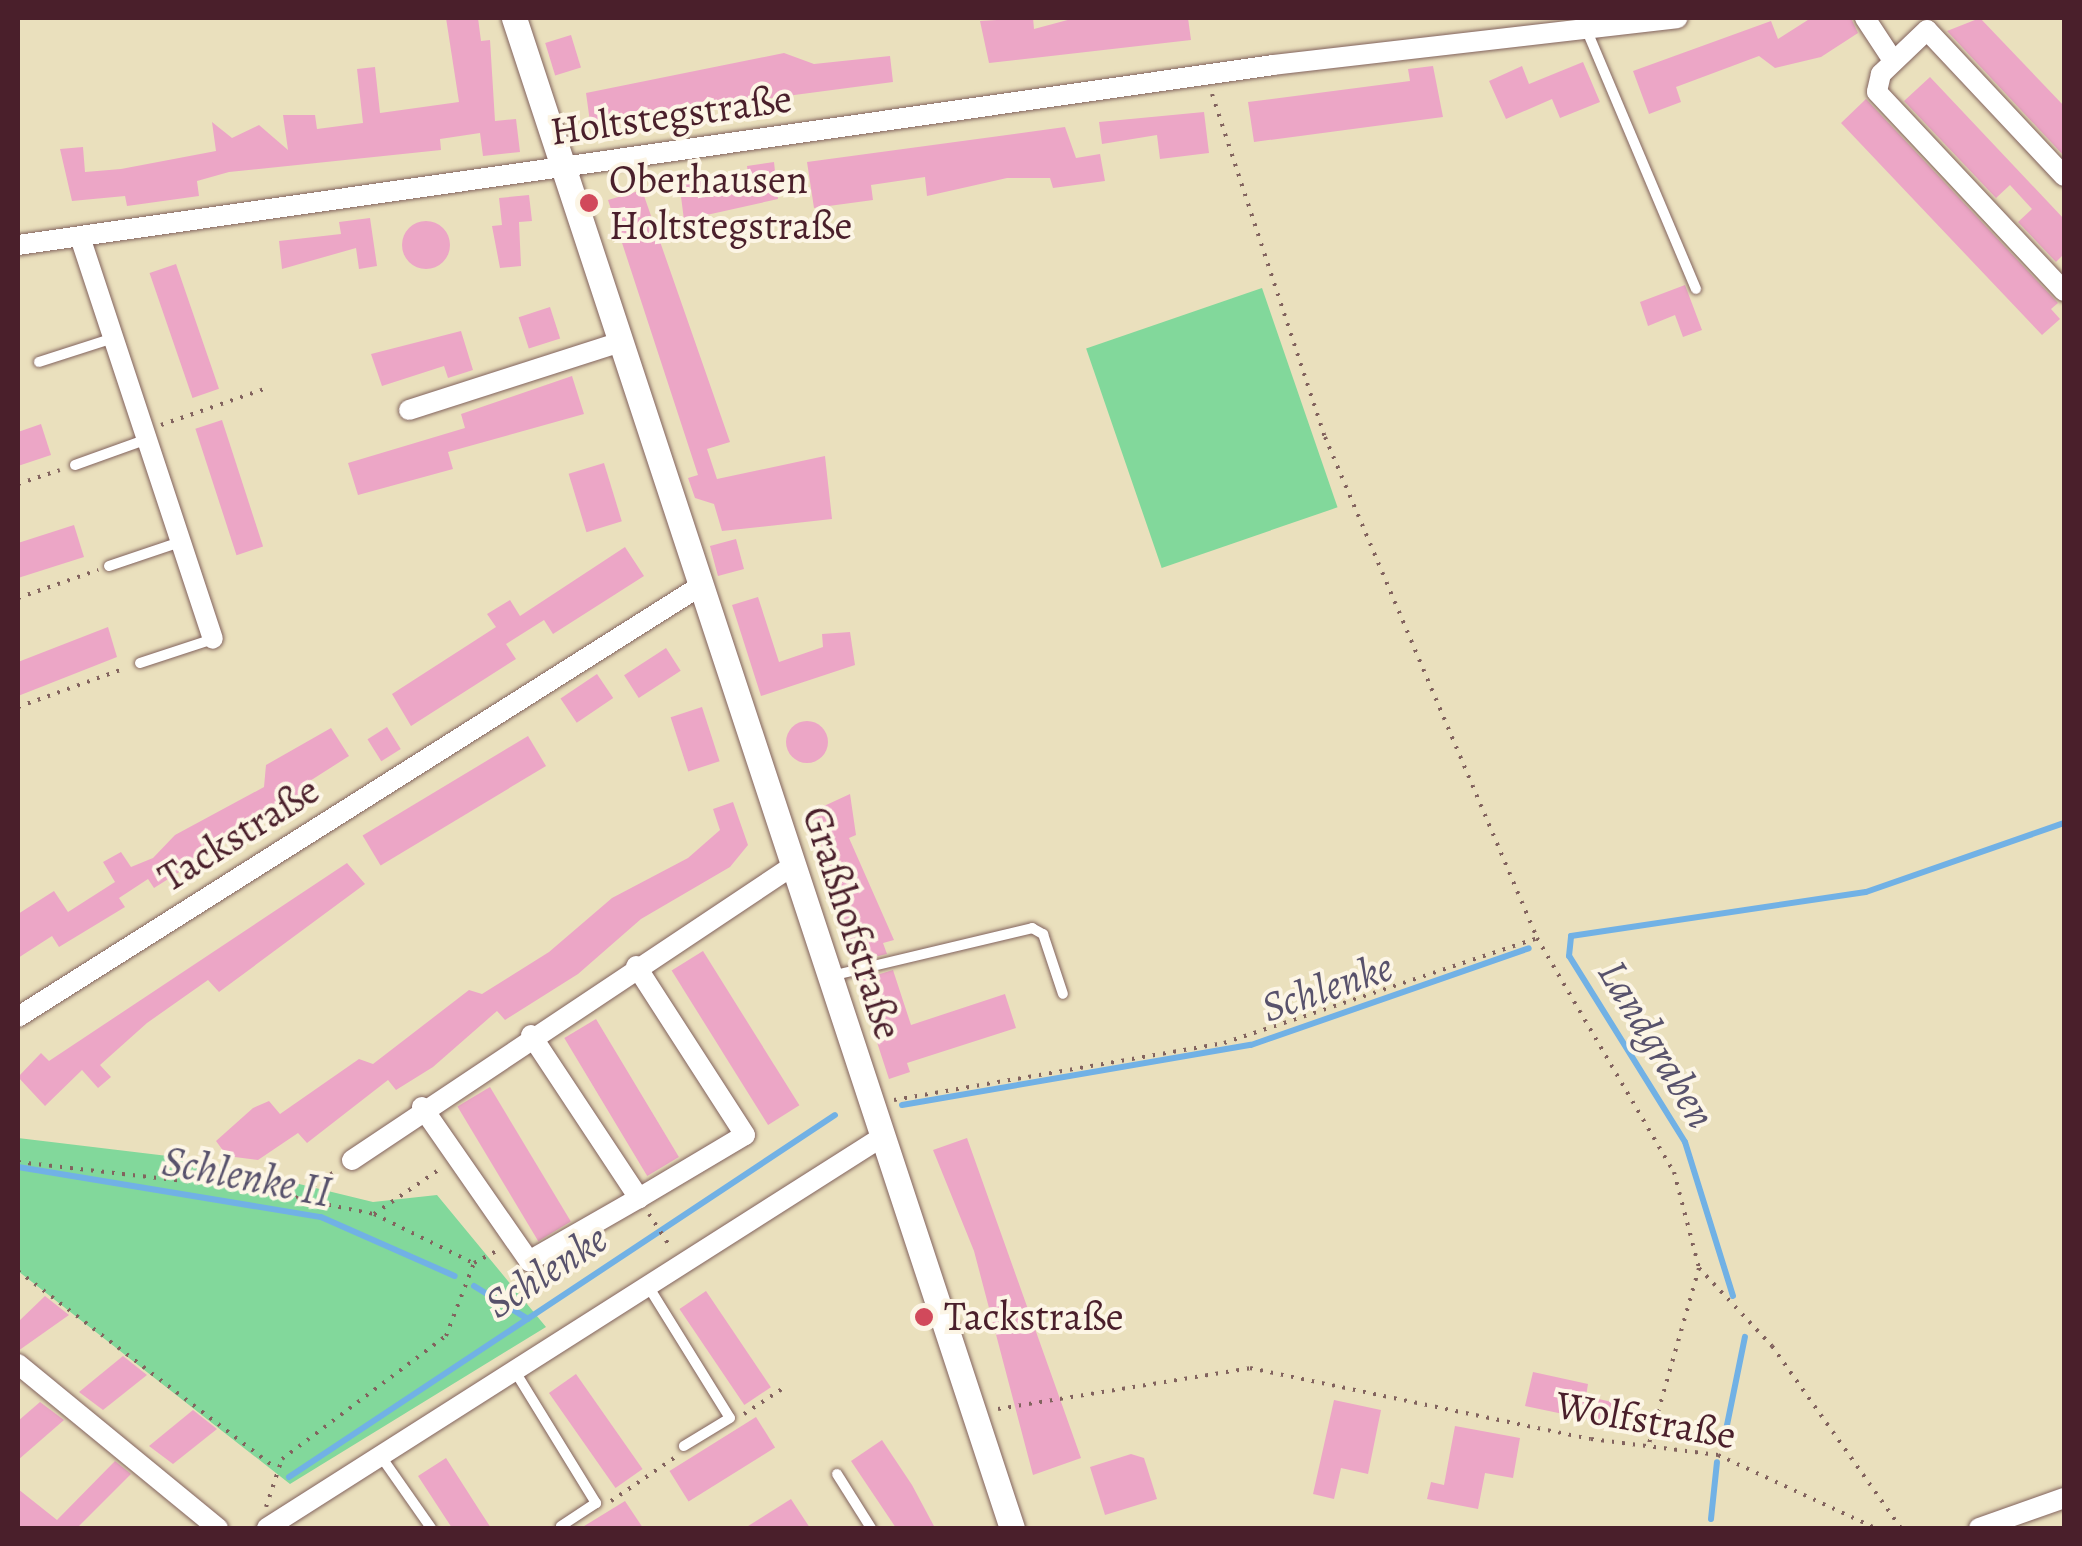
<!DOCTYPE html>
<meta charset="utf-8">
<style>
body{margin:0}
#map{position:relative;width:2082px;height:1546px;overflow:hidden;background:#eae0bd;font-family:Alegreya,serif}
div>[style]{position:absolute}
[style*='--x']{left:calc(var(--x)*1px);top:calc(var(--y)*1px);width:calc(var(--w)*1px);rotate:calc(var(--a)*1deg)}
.green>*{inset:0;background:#82d89b;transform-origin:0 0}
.stream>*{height:6px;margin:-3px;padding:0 3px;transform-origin:3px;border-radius:3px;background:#71b1e5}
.building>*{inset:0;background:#eca6c6;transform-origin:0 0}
.round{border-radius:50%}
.path>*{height:4px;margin-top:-2px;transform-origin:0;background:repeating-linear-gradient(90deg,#82635e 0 2.5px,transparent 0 10.5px)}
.roads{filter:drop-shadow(0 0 2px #82635e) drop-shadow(0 0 2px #82635e)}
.service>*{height:10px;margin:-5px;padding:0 5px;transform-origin:5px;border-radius:5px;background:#fff}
.minor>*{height:20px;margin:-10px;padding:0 10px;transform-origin:10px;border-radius:10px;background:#fff}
.tertiary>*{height:25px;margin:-12.5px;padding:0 12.5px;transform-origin:12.5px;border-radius:12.5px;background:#fff}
.dots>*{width:28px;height:28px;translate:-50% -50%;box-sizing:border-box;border:5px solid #fcf5e5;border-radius:50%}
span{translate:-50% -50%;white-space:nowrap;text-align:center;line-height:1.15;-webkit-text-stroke:8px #fcf5e5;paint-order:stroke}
.street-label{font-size:40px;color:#4a1f2b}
.poi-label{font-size:40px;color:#4a1f2b}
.left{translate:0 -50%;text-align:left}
.water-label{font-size:42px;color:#58526c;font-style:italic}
.frame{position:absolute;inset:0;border:20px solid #4a1f2b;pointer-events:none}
</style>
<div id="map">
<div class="green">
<div style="left:1262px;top:288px;width:232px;height:186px;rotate:71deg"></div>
<div style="clip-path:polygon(18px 1138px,201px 1160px,373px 1202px,437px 1195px,546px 1327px,290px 1484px,18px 1271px)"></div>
</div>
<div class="stream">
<div style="--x:902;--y:1105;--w:354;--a:-9.8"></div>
<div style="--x:1251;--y:1045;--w:294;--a:-19.2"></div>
<div style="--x:18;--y:1167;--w:307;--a:9.4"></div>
<div style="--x:321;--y:1217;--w:146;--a:23.8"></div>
<div style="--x:474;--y:1286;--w:63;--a:31.4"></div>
<div style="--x:1733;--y:1296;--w:161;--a:-107.3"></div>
<div style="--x:1685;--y:1142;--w:219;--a:-121.9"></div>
<div style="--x:1569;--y:956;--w:20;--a:-84"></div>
<div style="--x:1571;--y:936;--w:298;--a:-8.5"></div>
<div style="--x:1866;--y:892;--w:210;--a:-19.2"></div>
<div style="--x:1726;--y:1430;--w:95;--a:-78.5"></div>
<div style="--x:289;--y:1477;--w:655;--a:-33.54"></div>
<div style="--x:1711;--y:1519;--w:57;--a:-84"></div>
</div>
<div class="building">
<div style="clip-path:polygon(446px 18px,478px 18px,481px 41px,490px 40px,495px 121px,516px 119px,520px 152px,483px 156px,480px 133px,440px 139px,441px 150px,229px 172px,197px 181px,199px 196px,127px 206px,125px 196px,72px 201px,60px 149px,83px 147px,85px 172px,121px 169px,216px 151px,212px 122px,232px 138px,259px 125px,288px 150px,283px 115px,315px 115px,317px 129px,363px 123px,357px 69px,375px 67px,380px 113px,459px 102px)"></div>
<div style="clip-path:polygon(1033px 18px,1034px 29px,1075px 18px,1188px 18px,1191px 40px,989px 63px,980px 21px)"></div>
<div style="clip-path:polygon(1811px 18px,1851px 18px,1858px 33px,1821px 57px,1775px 68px,1759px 56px,1676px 87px,1681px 102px,1649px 114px,1633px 71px,1771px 21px,1778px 39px)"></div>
<div style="clip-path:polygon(1980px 18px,2064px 106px,2064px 156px,1947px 31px)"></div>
<div style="left:571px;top:35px;width:34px;height:27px;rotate:73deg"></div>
<div style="clip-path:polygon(784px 53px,814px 64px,890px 56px,893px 82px,590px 122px,586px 93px)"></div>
<div style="clip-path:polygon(1583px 62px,1600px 102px,1560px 118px,1552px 99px,1506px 119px,1489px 81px,1522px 66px,1529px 84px)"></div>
<div style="clip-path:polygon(1433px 66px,1443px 117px,1254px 142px,1248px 102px,1410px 81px,1408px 69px)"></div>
<div style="clip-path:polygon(1930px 77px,2064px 219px,2064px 254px,2056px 262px,2018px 222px,2032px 209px,2010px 185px,1996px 198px,1904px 101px)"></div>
<div style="clip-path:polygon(1866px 99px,2058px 303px,2051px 309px,2060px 319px,2042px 335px,1841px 123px)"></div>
<div style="clip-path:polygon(1204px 112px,1209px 153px,1160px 159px,1157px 135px,1102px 144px,1099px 122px)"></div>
<div style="clip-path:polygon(1065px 127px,1076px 158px,1100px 154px,1105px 181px,1053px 188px,1050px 178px,1007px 178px,927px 196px,925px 177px,871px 185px,873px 200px,814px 208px,807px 162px)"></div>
<div style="clip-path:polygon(774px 162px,778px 199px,684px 220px,679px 181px,708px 177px,710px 194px,750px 189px,747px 166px)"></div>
<div style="clip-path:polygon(642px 190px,730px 442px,707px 449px,717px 479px,825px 456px,832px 519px,722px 531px,714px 504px,695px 498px,688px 478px,698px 475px,608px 200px)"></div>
<div style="clip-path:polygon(529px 195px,532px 221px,519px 222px,521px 266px,500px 268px,492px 226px,502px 225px,499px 198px)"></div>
<div style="clip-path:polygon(370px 218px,377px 266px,359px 269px,356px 248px,282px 269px,279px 241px,341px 234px,339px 222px)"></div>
<div class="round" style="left:402px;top:221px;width:48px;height:48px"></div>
<div style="left:176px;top:264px;width:132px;height:28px;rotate:71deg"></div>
<div style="clip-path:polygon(1685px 285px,1702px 330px,1683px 337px,1675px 315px,1648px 326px,1640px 302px)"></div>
<div style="left:550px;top:307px;width:33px;height:33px;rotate:72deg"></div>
<div style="clip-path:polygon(461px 331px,473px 370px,448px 378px,444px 366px,382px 386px,371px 354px)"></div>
<div style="clip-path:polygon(572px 376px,584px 414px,448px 452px,453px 469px,358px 495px,348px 463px,465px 428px,461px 414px)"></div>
<div style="left:222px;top:420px;width:133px;height:28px;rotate:72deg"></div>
<div style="clip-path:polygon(41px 424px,51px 455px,18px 466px,18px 432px)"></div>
<div style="left:604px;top:463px;width:61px;height:37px;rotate:73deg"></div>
<div style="clip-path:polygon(74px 525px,84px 557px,18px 578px,18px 543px)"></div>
<div style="left:736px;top:539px;width:31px;height:27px;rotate:75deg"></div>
<div style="clip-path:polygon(625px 547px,644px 576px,553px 634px,544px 620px,506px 644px,516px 659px,411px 726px,392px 694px,496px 627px,487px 614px,510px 600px,520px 616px)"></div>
<div style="clip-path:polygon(758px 597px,779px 662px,823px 647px,822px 634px,850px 632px,855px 665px,761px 696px,732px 605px)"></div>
<div style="clip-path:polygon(108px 627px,117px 657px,18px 696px,18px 662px)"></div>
<div style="left:666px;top:648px;width:27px;height:50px;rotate:57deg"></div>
<div style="left:597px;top:674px;width:29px;height:44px;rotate:56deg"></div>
<div style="left:702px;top:707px;width:57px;height:33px;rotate:72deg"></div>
<div class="round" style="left:786px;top:721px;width:42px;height:42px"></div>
<div style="left:387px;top:727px;width:26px;height:23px;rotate:58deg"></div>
<div style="clip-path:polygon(331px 728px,349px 756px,302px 786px,306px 792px,154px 888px,148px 879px,119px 898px,125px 907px,59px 947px,52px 936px,18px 958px,18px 914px,54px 891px,68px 912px,115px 882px,103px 862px,121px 852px,131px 867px,153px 858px,175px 835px,264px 787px,266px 765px)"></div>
<div style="left:528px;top:736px;width:35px;height:193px;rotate:59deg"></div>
<div style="clip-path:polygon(850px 794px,856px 835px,849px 838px,894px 940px,883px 943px,887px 954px,857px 961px,811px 812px)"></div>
<div style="clip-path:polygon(733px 802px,748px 845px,730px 867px,641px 919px,578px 974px,505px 1020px,497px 1011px,433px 1067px,396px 1090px,388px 1080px,307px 1143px,298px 1133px,258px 1160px,227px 1156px,216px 1141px,253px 1108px,269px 1101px,280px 1114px,359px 1059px,373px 1064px,469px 990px,482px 994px,549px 952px,612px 898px,688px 858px,720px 830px,713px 809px)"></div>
<div style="clip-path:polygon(347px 863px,365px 884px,219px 992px,208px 980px,147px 1023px,100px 1065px,111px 1077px,98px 1088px,82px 1070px,45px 1106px,18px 1077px,41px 1053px,49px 1061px)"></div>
<div style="left:703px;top:951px;width:182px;height:37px;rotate:58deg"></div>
<div style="clip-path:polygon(893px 970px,911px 1025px,1005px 994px,1016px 1028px,907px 1063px,910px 1072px,889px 1079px,857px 981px)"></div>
<div style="left:596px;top:1019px;width:161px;height:37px;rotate:59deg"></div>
<div style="left:490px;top:1087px;width:157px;height:38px;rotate:59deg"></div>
<div style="clip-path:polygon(967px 1138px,1081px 1458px,1033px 1475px,974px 1251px,933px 1150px)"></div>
<div style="left:706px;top:1291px;width:116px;height:32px;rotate:56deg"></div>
<div style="clip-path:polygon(45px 1296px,69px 1315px,18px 1351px,18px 1322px)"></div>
<div style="clip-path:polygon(123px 1356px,147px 1375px,103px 1410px,79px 1392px)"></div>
<div style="clip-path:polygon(1533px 1372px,1588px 1384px,1586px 1396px,1616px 1403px,1611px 1424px,1525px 1406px)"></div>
<div style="left:576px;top:1374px;width:116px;height:33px;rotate:55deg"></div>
<div style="clip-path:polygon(1334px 1400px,1381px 1410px,1368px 1474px,1341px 1468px,1334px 1499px,1313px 1494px)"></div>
<div style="clip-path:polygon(40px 1402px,64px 1420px,18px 1460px,18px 1421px)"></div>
<div style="clip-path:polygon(193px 1410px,217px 1429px,173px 1464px,149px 1446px)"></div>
<div style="left:756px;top:1417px;width:36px;height:102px;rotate:58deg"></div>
<div style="clip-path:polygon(1455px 1426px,1520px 1438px,1513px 1478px,1485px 1473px,1478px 1509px,1427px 1499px,1431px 1482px,1444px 1485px)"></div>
<div style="clip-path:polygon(882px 1440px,912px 1485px,935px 1528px,896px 1528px,851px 1461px)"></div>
<div style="clip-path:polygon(1131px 1454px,1144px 1458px,1157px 1499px,1105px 1515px,1090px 1467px)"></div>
<div style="clip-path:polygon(446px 1458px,478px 1508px,491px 1528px,452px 1528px,418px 1476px)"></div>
<div style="clip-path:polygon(115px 1461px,131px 1474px,77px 1528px,18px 1528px,18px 1489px,57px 1520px)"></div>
<div style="clip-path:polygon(791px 1499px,810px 1528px,745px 1528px)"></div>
<div style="clip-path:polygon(625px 1501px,643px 1528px,581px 1528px)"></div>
</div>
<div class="path">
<div style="--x:1212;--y:94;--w:361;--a:71.8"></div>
<div style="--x:1325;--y:437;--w:544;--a:67.06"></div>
<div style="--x:1537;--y:938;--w:271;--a:59.7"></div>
<div style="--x:1674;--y:1172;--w:99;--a:75.4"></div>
<div style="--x:1699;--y:1268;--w:182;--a:105.9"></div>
<div style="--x:161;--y:425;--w:115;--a:-19.2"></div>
<div style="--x:18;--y:484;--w:44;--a:-18.4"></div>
<div style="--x:18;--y:598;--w:85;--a:-19.3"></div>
<div style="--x:18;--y:707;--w:115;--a:-19.9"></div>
<div style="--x:894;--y:1100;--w:335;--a:-9.8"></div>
<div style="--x:1224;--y:1043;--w:330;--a:-18.5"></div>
<div style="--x:18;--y:1162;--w:229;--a:6.5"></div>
<div style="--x:246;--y:1188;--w:131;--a:11.5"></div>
<div style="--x:374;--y:1214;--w:80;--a:-34.3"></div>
<div style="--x:296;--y:1198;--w:50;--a:-34.3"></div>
<div style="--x:374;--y:1214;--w:110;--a:26.3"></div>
<div style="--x:649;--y:1214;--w:40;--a:57.1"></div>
<div style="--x:1699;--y:1268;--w:107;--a:46.9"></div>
<div style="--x:1772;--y:1346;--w:223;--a:54.7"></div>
<div style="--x:18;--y:1271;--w:325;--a:37.4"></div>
<div style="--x:998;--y:1409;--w:255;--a:-9.2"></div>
<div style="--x:1250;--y:1368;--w:348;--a:11.8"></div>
<div style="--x:1591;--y:1439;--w:128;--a:7.2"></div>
<div style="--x:1718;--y:1455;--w:173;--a:24.9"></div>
<div style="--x:744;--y:1414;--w:45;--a:-33.3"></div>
<div style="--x:611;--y:1501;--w:80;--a:-34.3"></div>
<div style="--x:266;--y:1507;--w:51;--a:-71.6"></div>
<div style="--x:282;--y:1459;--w:205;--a:-36.9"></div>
<div style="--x:446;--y:1336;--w:78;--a:-69"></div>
<div style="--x:474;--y:1263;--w:26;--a:-28"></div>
</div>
<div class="roads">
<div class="service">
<div style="--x:1587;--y:31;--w:280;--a:67.1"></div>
<div style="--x:39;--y:362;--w:75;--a:-17.9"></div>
<div style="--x:75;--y:465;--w:74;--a:-19.7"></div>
<div style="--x:109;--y:566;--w:72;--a:-18.7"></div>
<div style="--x:140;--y:663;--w:77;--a:-18.2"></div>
<div style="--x:831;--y:976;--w:207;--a:-13.4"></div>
<div style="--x:1032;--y:928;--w:13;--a:29"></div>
<div style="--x:1043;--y:934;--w:63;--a:71.6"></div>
<div style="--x:648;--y:1286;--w:155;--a:58.2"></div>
<div style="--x:730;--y:1418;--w:54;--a:148.7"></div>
<div style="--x:516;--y:1373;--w:153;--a:58.4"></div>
<div style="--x:596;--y:1503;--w:42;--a:146.7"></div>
<div style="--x:382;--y:1458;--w:85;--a:55"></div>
<div style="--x:837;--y:1474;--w:64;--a:57.8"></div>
</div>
<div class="minor">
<div style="--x:1865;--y:18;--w:49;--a:56.6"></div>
<div style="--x:2064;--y:176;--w:200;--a:-133.2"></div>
<div style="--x:1927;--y:30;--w:64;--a:136.3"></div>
<div style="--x:1881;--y:74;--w:18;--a:103"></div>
<div style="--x:1877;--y:92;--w:273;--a:46.8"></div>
<div style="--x:80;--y:237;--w:423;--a:71.7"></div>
<div style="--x:18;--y:245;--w:1268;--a:-8.16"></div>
<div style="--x:1273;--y:65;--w:407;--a:-6.6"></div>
<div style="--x:409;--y:410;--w:223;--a:-17.8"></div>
<div style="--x:18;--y:1017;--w:809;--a:-32.28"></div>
<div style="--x:531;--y:1035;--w:196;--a:56.5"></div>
<div style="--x:639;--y:1198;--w:123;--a:-30.7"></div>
<div style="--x:745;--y:1135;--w:201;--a:-122.8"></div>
<div style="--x:422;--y:1107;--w:188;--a:55.2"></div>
<div style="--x:529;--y:1261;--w:127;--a:-29.8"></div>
<div style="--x:352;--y:1160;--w:531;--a:-33.72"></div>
<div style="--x:18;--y:1364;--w:259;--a:39.4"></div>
<div style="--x:267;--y:1528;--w:729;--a:-32.45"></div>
<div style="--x:1979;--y:1528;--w:90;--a:-19.4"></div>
</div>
<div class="tertiary">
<div style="--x:514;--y:18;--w:1590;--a:71.75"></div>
</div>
</div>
<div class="dots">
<div style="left:589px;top:203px;background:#d1495b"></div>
<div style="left:924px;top:1317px;background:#d1495b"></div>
</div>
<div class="street-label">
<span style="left:671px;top:115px;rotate:-8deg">Holtstegstraße</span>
<span style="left:239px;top:834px;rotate:-32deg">Tackstraße</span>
<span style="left:852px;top:923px;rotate:72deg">Graßhofstraße</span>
<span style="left:1646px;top:1420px;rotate:10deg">Wolfstraße</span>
</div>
<div class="poi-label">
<span class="left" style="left:609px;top:203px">Oberhausen<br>Holtstegstraße</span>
<span class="left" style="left:944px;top:1317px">Tackstraße</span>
</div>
<div class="water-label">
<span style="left:1327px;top:987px;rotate:-19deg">Schlenke</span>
<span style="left:1657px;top:1044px;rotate:59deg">Landgraben</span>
<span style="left:247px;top:1176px;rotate:11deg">Schlenke II</span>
<span style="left:546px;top:1271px;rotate:-33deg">Schlenke</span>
</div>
<div class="frame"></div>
</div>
